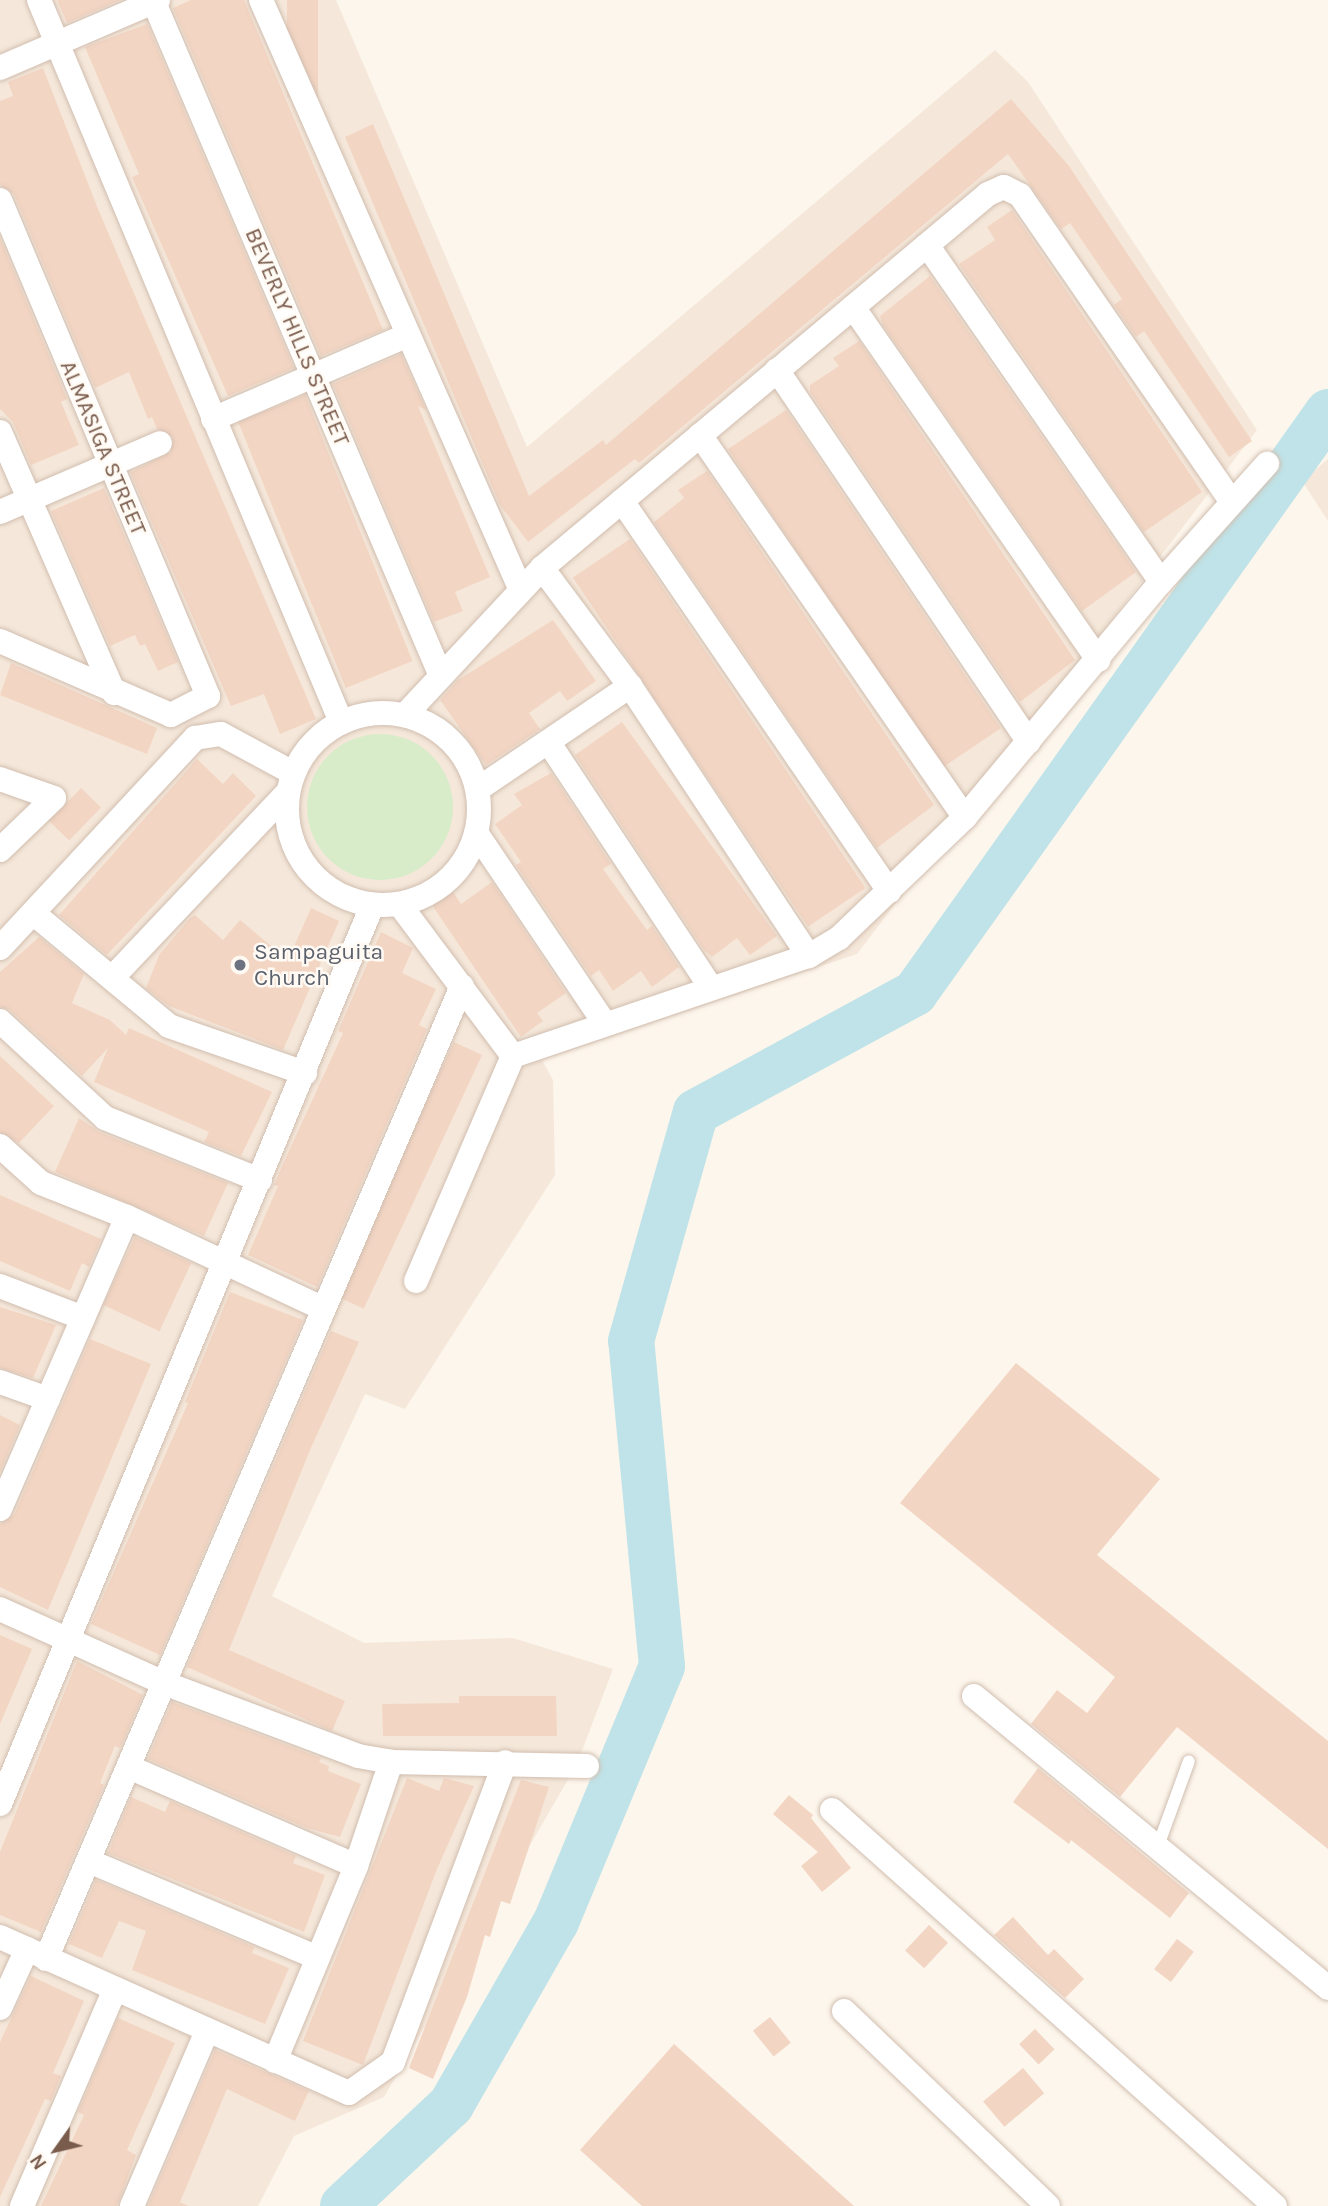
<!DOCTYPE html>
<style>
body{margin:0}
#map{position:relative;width:1328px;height:2206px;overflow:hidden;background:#fdf6ec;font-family:Karla,sans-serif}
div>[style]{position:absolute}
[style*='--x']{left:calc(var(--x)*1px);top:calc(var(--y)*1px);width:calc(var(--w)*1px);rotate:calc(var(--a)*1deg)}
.residential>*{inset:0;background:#f5e8da}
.green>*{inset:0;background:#d8ecc9}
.round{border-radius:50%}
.river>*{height:46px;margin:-23px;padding:0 23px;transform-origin:23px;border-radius:23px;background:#bfe3e8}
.building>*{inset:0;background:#f3d5c3;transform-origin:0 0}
.roads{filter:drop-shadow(0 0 2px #d1beb0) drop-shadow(0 0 2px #d1beb0)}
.service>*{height:12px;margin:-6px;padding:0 6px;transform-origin:6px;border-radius:6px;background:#fff}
.minor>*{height:24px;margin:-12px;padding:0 12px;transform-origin:12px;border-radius:12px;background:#fff}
.minor>.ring{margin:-12px;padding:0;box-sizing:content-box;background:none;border:24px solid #fff;border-radius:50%}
.dots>*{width:19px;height:19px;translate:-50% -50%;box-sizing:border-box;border:4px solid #fffaf3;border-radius:50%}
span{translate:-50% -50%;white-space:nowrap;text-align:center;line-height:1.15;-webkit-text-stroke:5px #fffaf3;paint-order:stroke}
.street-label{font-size:23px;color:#7a5c4d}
.worship-label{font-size:23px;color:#5b616d}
.left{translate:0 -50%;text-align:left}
.north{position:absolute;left:21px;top:2115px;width:70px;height:70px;-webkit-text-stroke:5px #fffaf3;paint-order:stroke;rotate:236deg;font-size:19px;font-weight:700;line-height:28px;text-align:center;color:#7a5c4d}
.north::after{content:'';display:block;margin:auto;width:24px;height:32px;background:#7a5c4d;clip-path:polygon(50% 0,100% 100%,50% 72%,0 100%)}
</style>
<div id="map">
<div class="residential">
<div style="clip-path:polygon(0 0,336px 0,527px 447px,995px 50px,1028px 82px,1257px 430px,857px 954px,542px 1060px,553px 1080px,555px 1175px,405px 1409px,365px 1394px,272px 1596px,364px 1643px,513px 1638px,613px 1669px,577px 1764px,384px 2097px,294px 2136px,258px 2206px,0 2206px)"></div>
<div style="clip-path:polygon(1328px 459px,1328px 521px,1302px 481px)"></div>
</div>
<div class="green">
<div class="round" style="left:307px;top:734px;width:146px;height:146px"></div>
</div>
<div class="river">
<div style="--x:343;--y:2206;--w:148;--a:-43.1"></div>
<div style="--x:451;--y:2105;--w:211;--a:-60.2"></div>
<div style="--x:556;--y:1922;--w:277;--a:-67.5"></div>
<div style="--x:662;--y:1666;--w:326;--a:-95.4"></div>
<div style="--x:631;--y:1341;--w:238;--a:-74.2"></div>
<div style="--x:696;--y:1112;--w:249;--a:-28.5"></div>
<div style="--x:915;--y:993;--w:713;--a:-54.59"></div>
</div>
<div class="building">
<div style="clip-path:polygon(57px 0,120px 0,67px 23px)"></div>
<div style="clip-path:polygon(191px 0,244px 0,383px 330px,321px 356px,173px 8px)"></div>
<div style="left:287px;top:0;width:31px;height:97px"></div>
<div style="clip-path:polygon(147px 24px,294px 368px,228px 396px,132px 177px,139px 174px,85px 47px)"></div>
<div style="clip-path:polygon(43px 68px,98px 209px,316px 719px,280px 734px,264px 694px,231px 706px,132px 476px,131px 472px,171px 452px,173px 437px,157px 429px,152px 417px,148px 419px,129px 372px,95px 388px,14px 194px,0 185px,0 101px,13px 96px,8px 82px)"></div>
<div style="clip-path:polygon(1011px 99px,1069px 166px,1252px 441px,1229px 457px,1144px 331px,1136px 337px,1114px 305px,1122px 299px,1070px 223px,1061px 229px,1008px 154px,639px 463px,635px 459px,528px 542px,500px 505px,345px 137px,373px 124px,529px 496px,603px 440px,606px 445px)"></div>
<div style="clip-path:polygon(1012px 210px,1202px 492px,1144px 532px,959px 264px,995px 240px,987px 227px)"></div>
<div style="clip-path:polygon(0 238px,67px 399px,61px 402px,79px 445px,31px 465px,13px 422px,0 409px)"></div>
<div style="clip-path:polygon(930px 276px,1136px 572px,1082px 611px,883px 325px,880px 316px)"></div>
<div style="clip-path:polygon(859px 341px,1075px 660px,1020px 702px,810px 392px,810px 385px,839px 366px,833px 358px)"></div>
<div style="clip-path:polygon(401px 354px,426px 410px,418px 406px,490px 577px,455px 592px,463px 611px,434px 622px,333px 384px)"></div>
<div style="left:305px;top:395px;width:287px;height:72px;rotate:68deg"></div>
<div style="left:786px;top:410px;width:384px;height:70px;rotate:56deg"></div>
<div style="clip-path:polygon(707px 471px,934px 805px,877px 848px,654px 522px,684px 498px,678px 490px)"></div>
<div style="clip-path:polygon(104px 488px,178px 662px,158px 671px,145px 644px,140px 646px,135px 635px,110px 646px,51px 511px)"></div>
<div style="left:630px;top:539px;width:421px;height:69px;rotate:56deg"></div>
<div style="clip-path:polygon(553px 620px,596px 681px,567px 701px,560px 691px,529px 713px,540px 729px,486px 765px,440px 700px,458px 680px)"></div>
<div style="clip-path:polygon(11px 663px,157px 728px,147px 754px,0 695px)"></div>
<div style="clip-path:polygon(622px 722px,777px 936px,750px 955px,737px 938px,712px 957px,704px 950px,575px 755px)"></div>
<div style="clip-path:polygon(197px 759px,223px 784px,233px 773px,256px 796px,107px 955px,59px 915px)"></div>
<div style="clip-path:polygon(551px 773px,611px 864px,603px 869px,647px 930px,652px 926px,679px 967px,652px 987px,641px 971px,613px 991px,599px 970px,591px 976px,516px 865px,521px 862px,495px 824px,522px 805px,514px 794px)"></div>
<div style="left:81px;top:788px;width:28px;height:46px;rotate:44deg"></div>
<div style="clip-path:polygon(492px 882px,566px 993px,537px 1013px,543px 1021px,521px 1037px,430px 902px,450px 887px,461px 904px)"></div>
<div style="clip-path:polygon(311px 908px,339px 921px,283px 1050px,169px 1006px,146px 988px,159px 955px,190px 918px,195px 915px,223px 940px,240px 920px,288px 960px)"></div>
<div style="clip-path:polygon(381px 932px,413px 948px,402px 973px,436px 989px,419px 1025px,427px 1029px,317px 1287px,248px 1255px,278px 1186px,274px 1185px,283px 1164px,343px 1033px,338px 1031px)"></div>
<div style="clip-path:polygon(39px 937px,84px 974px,72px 1003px,110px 1020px,126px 1035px,129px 1028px,272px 1092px,241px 1156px,204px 1142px,209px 1132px,94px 1082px,108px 1048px,82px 1076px,10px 1010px,0 1007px,0 972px)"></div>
<div style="left:454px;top:1042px;width:31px;height:280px;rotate:25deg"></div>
<div style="clip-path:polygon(0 1056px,54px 1106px,19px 1143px,0 1132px)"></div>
<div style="clip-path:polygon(79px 1118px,99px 1132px,228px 1183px,204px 1236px,55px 1172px)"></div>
<div style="clip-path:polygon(0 1195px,101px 1239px,89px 1267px,82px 1263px,70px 1291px,0 1261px)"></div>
<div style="left:135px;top:1237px;width:62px;height:75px;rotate:25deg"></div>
<div style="clip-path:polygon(230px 1292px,303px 1320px,160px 1655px,91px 1624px,188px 1403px,185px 1402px)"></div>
<div style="clip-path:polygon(0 1307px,56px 1325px,33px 1378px,0 1368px)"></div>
<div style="clip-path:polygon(331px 1331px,359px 1342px,310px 1450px,229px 1650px,345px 1701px,332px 1731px,187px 1667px)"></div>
<div style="clip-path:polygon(90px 1339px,151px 1364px,48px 1610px,0 1587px,0 1524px,14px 1515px)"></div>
<div style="clip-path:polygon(1016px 1363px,1160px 1479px,1097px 1555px,1328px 1741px,1328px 1849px,1177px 1727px,1120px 1797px,1031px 1724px,1057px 1690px,1087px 1713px,1115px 1677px,900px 1503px)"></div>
<div style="clip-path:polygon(0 1415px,20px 1425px,0 1472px)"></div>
<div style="clip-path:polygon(0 1635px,32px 1649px,0 1724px)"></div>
<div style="clip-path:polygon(77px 1661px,143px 1695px,120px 1748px,115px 1746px,100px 1783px,104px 1785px,41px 1932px,0 1915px,0 1852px)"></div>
<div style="clip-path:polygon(459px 1696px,556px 1696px,557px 1736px,383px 1736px,382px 1704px,459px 1703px)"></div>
<div style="clip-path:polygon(172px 1702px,321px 1758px,319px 1762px,329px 1766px,328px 1771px,361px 1784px,340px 1837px,307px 1828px,148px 1759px)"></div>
<div style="clip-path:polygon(1038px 1768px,1189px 1893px,1170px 1918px,1071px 1840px,1069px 1844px,1013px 1802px)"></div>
<div style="clip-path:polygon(407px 1778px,439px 1791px,444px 1778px,474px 1786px,437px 1869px,363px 2065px,303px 2041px)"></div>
<div style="clip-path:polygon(521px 1780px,549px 1787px,510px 1904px,501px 1901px,490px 1937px,485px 1935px,467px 1997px,433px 2079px,409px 2068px)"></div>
<div style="clip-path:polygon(789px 1795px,813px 1815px,811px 1818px,851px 1868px,822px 1892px,801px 1866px,818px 1852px,773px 1814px)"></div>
<div style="clip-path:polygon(131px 1797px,165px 1812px,170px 1801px,296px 1856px,293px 1863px,325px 1875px,304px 1932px,108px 1853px)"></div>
<div style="clip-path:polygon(96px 1880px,254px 1947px,252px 1953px,289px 1968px,265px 2024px,132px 1970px,146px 1931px,119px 1921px,102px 1958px,69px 1944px)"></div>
<div style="clip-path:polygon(1013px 1917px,1048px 1955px,1054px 1949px,1084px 1979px,1065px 1998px,994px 1935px)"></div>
<div style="left:929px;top:1925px;width:26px;height:35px;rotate:43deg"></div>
<div style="left:1177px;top:1939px;width:21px;height:38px;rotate:37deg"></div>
<div style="clip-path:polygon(31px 1976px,84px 2001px,53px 2073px,61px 2076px,51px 2101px,45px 2099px,0 2197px,0 2042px)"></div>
<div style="left:770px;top:2017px;width:33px;height:22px;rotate:51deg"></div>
<div style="clip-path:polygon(118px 2018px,175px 2043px,127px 2150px,136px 2155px,117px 2206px,41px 2206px,84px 2115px,78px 2112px)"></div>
<div style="left:1035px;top:2029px;width:28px;height:22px;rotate:46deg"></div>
<div style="clip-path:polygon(674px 2044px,854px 2206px,642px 2206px,580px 2150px)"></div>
<div style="clip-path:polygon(215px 2050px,309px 2091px,295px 2121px,227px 2089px,180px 2202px,188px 2206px,148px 2206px)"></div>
<div style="left:1023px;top:2068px;width:33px;height:52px;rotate:50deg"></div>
</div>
<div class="roads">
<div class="service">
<div style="--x:1158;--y:1846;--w:90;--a:-70"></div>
</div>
<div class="minor">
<div style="--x:39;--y:0;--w:783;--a:67.3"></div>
<div style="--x:153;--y:0;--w:733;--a:66.93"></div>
<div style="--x:261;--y:0;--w:643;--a:66.23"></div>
<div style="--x:0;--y:68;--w:172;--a:-23.3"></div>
<div style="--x:0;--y:200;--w:538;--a:67.25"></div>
<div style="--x:208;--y:696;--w:42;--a:152.8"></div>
<div style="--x:171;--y:715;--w:186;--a:-156.6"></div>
<div style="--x:927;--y:245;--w:410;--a:55.2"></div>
<div style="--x:853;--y:307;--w:430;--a:55.2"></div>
<div style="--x:777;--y:370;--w:449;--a:55.9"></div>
<div style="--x:213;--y:419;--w:212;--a:-23.3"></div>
<div style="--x:0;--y:432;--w:285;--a:66.4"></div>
<div style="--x:700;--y:435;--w:465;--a:55.3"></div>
<div style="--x:622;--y:501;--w:473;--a:55.6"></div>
<div style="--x:0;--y:512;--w:174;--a:-23.3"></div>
<div style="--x:542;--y:568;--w:147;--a:53.3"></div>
<div style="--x:630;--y:686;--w:324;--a:56.5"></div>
<div class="ring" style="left:287px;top:713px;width:168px;height:168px"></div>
<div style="--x:405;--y:715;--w:201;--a:-47"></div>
<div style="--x:542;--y:568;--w:582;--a:-39.98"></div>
<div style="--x:988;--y:194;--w:17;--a:-24"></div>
<div style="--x:1004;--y:187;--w:18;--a:27"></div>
<div style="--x:1020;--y:195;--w:373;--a:55.4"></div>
<div style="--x:549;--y:743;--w:294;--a:56.5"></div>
<div style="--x:0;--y:779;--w:57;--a:19.4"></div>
<div style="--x:54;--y:798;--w:75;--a:136.1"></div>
<div style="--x:478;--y:789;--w:184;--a:-34.1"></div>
<div style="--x:477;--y:834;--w:229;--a:56"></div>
<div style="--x:400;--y:905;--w:189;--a:53.2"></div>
<div style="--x:513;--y:1056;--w:312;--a:-18.7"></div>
<div style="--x:809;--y:956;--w:35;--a:-31"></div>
<div style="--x:839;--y:938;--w:175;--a:-43.8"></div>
<div style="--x:965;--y:817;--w:306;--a:-50.2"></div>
<div style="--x:1161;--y:582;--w:159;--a:-48.1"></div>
<div style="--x:33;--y:913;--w:177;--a:39.7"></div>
<div style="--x:169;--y:1026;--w:144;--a:19.1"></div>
<div style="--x:0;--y:948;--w:287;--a:-47.1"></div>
<div style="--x:195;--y:738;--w:26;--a:-9"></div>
<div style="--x:221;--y:734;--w:82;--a:28.4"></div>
<div style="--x:113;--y:977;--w:255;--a:-46.6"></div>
<div style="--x:0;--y:1021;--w:143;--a:42.7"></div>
<div style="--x:105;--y:1118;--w:167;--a:21.8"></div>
<div style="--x:0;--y:1146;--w:55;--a:42.1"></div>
<div style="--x:41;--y:1183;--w:92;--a:21.6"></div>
<div style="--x:127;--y:1217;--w:217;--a:25"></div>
<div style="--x:416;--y:1281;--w:245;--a:-66.7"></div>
<div style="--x:0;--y:1286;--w:89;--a:21.1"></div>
<div style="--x:0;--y:1382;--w:51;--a:19.5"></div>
<div style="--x:0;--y:1509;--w:318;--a:-66.5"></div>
<div style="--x:0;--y:1609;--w:180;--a:24.3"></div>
<div style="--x:164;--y:1683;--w:207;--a:20.6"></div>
<div style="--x:358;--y:1756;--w:34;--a:10"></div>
<div style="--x:391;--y:1762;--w:196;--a:1.2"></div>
<div style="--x:974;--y:1696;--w:459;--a:39.5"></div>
<div style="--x:131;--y:1768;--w:245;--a:23.5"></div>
<div style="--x:0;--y:1804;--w:972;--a:-67.5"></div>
<div style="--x:832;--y:1810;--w:594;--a:41.79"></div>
<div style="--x:91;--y:1862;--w:246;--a:22.9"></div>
<div style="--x:0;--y:1937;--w:382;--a:24.1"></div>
<div style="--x:349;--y:2093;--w:54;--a:-35.2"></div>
<div style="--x:393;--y:2062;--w:320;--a:-69.5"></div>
<div style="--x:46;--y:1959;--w:1058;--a:-66.85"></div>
<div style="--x:0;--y:2008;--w:65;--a:-65.4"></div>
<div style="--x:844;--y:2011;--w:282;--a:43.7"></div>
<div style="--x:275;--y:2061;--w:211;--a:-67.4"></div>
<div style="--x:356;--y:1866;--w:110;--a:-71.4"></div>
<div style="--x:22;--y:2206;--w:234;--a:-66.8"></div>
<div style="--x:132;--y:2206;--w:190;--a:-66.8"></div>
</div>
</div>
<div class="dots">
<div style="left:240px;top:965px;background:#6b7280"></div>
</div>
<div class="street-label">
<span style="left:297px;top:337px;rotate:67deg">BEVERLY HILLS STREET</span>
<span style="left:103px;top:448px;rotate:67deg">ALMASIGA STREET</span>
</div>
<div class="worship-label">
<span class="left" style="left:254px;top:965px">Sampaguita<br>Church</span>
</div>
<div class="north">N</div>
</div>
